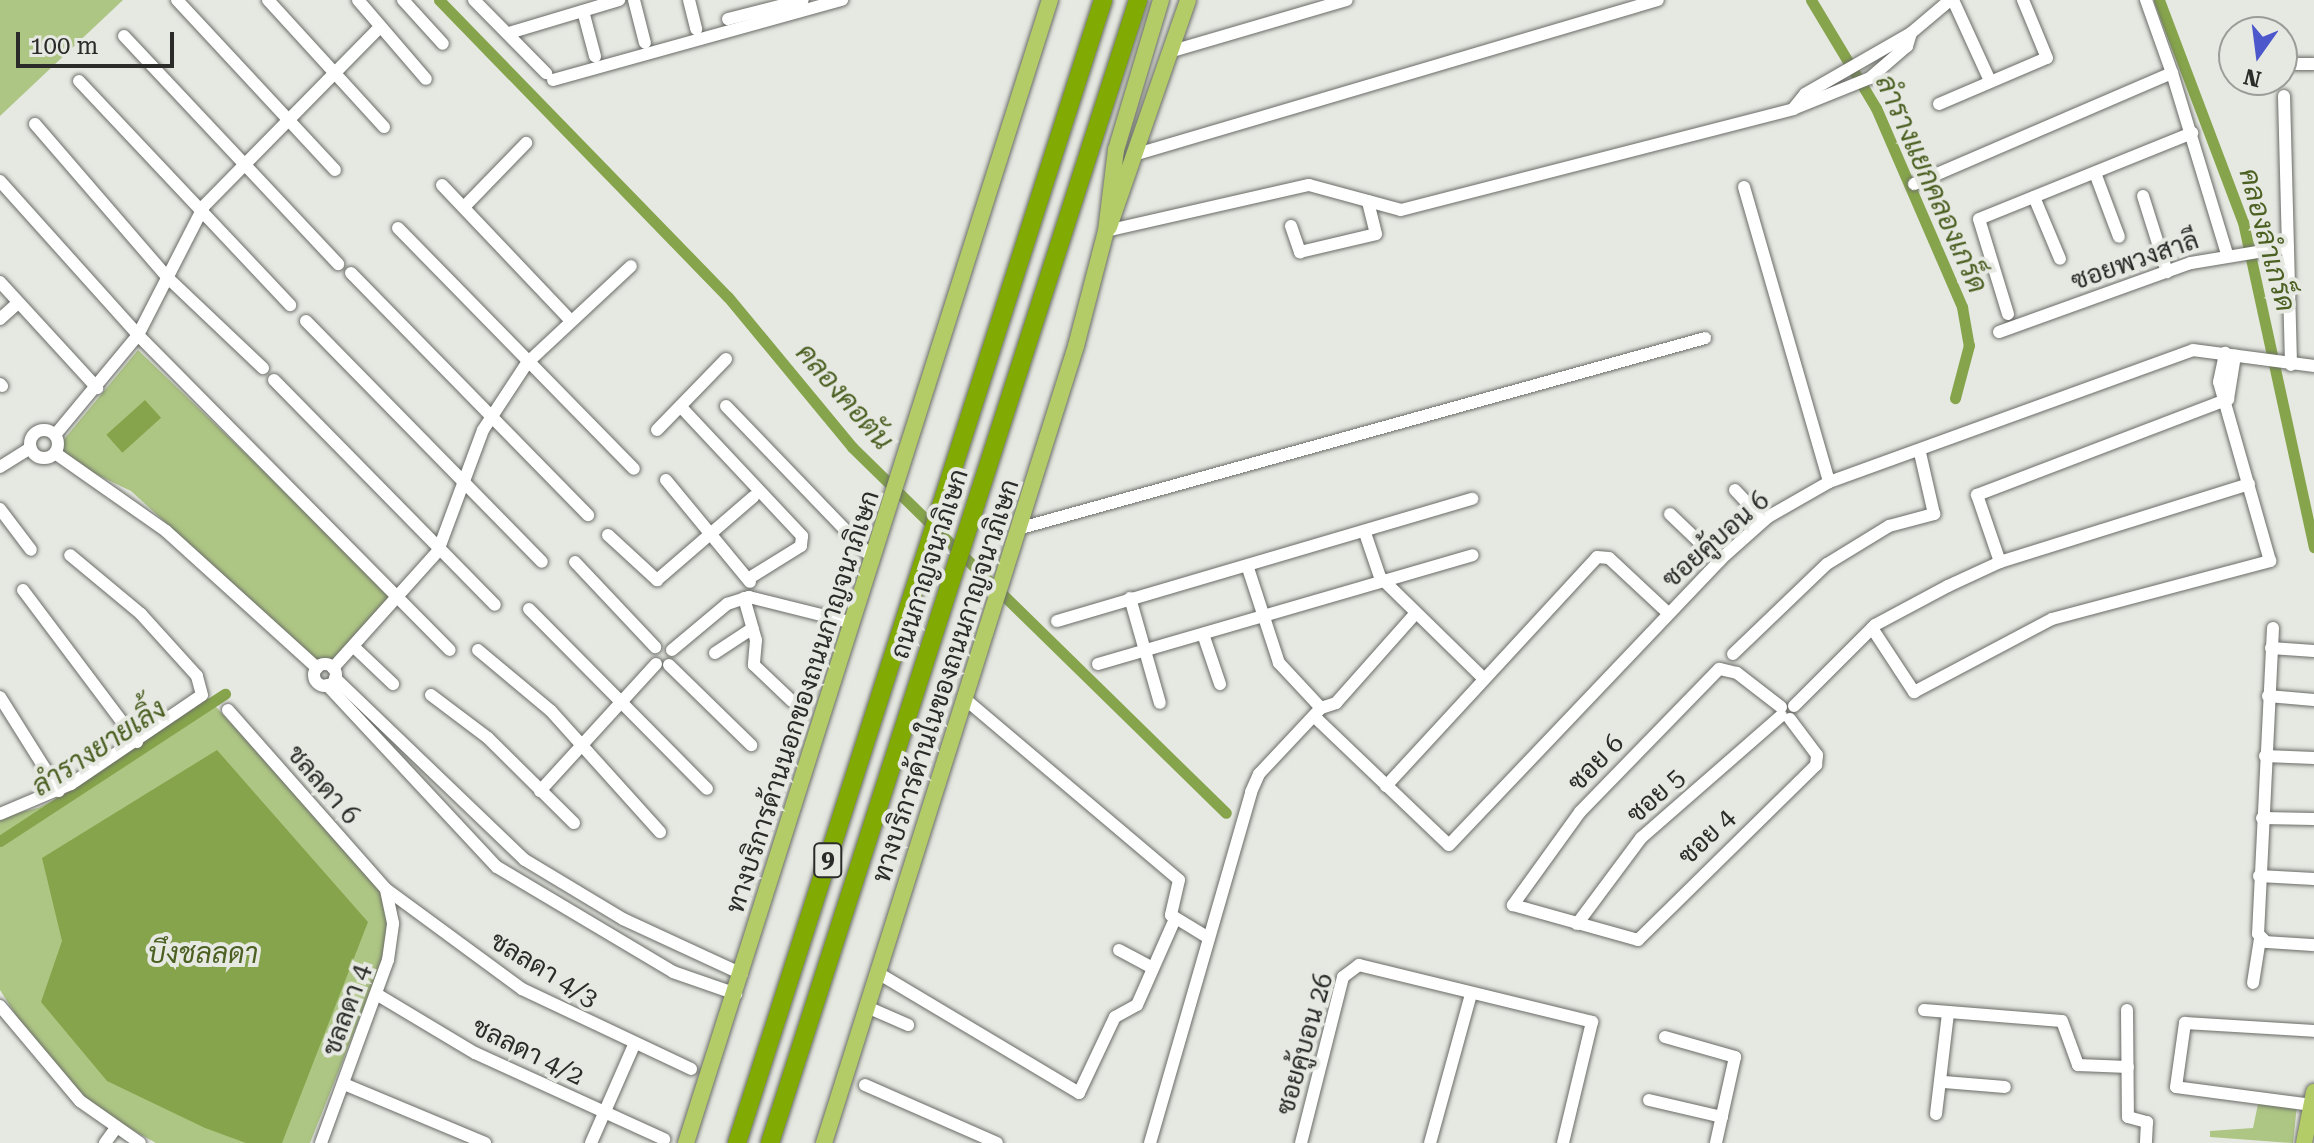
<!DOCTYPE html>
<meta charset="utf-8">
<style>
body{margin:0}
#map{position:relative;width:2314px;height:1143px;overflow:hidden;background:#e6e8e2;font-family:"Roboto Serif",Sarabun,serif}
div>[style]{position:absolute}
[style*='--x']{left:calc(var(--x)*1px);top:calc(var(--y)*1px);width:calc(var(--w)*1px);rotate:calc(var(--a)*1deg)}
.green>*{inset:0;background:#aec684}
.water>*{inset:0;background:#86a44b;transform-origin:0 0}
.canal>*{height:11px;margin:-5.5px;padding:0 5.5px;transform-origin:5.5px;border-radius:5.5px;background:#86a44b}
.roads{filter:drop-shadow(0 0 2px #6a6c67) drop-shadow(0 0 2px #6a6c67)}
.minor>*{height:12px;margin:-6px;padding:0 6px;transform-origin:6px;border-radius:6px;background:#fff}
.minor>.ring{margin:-6px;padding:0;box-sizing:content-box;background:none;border:12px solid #fff;border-radius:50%}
.major>*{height:16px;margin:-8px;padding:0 8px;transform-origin:8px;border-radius:8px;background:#b3cc68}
.highway>*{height:18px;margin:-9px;padding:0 9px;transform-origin:9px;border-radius:9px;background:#81aa03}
span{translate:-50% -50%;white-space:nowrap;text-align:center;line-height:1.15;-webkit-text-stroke:8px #e6e8e2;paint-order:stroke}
.shield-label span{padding:2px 6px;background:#e6e8e2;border:2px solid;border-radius:6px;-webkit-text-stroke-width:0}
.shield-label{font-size:24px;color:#2b2c2a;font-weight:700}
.street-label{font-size:26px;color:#2b2c2a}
.water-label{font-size:28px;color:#4c6022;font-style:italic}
.north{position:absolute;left:2218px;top:16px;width:80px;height:80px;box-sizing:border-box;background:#e6e8e2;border:2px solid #9b9d98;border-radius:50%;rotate:194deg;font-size:22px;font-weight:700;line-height:32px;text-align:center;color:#2b2c2a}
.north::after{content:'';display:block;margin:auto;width:28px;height:36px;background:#4d57cc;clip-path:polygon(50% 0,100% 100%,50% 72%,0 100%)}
.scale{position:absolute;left:16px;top:32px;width:158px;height:36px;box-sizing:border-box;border:4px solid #2b2c2a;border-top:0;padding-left:10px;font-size:24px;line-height:28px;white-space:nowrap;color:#2b2c2a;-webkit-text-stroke:6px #e6e8e2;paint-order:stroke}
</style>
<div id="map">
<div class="green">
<div style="clip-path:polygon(0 0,123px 0,0 116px)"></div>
<div style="clip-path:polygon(138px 350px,399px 601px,333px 661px,317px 661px,131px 491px,62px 458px,61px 443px)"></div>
<div style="clip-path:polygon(208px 698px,388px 897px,385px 954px,310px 1143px,156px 1143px,91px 1107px,51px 1070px,0 990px,0 817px,38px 808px,101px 776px)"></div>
<div style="clip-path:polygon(2258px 1104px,2297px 1105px,2293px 1143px,2210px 1137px,2210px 1131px,2253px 1128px)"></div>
</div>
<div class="water">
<div style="left:145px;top:400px;width:24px;height:52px;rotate:48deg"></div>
<div style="clip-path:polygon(217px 750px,368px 922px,282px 1143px,246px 1143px,205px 1128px,107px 1081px,41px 1002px,62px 941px,42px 858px)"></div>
</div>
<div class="canal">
<div style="--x:439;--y:0;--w:414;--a:45.8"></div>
<div style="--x:728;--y:297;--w:195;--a:50.4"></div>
<div style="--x:852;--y:447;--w:523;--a:44.38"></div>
<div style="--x:1811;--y:0;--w:126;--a:59"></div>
<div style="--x:1876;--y:108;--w:217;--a:66.6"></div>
<div style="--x:1962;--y:307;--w:39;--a:80"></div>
<div style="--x:1969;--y:345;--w:55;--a:104.8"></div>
<div style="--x:2159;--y:0;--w:237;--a:69.3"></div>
<div style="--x:2243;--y:222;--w:333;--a:77.7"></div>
<div style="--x:0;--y:841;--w:269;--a:-33.2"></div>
</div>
<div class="roads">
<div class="minor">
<div style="--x:177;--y:0;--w:232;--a:47.1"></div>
<div style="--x:268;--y:0;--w:172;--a:47.6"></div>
<div style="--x:358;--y:0;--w:104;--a:49.3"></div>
<div style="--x:403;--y:0;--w:59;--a:47.7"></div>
<div style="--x:474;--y:0;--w:103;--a:45.4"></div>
<div style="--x:634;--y:0;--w:44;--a:75.7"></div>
<div style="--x:689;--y:0;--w:30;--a:76"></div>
<div style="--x:1953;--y:0;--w:89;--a:65.4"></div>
<div style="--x:2146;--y:0;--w:77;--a:70.4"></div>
<div style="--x:583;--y:11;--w:47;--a:75.1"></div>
<div style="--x:728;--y:19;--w:77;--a:-14.2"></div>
<div style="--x:509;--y:33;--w:115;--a:-16.7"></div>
<div style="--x:1911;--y:33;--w:14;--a:107"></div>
<div style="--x:1907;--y:46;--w:49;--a:139.1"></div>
<div style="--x:1870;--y:78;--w:83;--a:158.1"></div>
<div style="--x:1793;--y:109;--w:19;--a:-51"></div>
<div style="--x:1805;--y:94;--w:122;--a:-29.9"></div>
<div style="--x:1911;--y:33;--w:51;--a:-40.2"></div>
<div style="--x:124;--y:36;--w:313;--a:46.8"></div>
<div style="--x:1169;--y:52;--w:185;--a:-16.3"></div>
<div style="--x:2282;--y:64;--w:32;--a:0"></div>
<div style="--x:553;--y:80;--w:300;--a:-15.5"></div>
<div style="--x:79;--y:81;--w:308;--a:46.7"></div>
<div style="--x:2284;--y:96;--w:269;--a:88.5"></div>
<div style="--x:1939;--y:104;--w:117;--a:-23.1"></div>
<div style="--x:2047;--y:58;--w:63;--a:-112.5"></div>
<div style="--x:35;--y:124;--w:203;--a:49.2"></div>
<div style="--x:168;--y:278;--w:131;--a:43.5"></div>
<div style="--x:1137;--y:154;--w:543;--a:-16.47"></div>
<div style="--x:2095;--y:173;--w:68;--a:69.4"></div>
<div style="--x:0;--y:181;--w:207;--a:48.1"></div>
<div style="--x:138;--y:335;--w:443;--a:45.3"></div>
<div style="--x:1914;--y:184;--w:281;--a:-23.3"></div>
<div style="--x:2172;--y:73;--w:189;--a:73.1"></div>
<div style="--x:442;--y:185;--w:186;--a:46.5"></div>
<div style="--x:1744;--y:187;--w:307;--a:73.9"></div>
<div style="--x:2143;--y:196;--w:80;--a:72.5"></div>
<div style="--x:2034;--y:197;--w:67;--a:67.2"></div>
<div style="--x:465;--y:206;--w:88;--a:-45.9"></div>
<div style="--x:1291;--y:226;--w:28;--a:71"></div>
<div style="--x:1300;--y:252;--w:78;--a:-13.3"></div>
<div style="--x:1376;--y:234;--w:34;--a:-104"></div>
<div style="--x:398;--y:228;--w:337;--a:45.6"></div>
<div style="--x:1106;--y:231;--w:208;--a:-12.8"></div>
<div style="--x:1309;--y:185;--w:95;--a:15.2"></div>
<div style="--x:1401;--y:210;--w:405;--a:-14.4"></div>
<div style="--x:351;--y:273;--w:339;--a:45.6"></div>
<div style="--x:0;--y:282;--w:144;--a:47.5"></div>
<div style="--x:2008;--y:314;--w:99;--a:-107"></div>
<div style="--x:1979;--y:219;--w:230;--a:-22"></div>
<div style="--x:0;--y:319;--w:24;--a:-42"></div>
<div style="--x:306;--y:321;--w:337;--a:45.6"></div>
<div style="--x:1999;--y:332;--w:204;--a:-19.8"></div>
<div style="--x:2191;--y:263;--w:98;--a:-9.4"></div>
<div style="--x:274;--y:380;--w:315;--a:45.5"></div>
<div style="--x:0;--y:384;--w:3;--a:45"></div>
<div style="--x:2228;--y:399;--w:44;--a:-80.8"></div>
<div style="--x:726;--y:406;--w:212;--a:46.1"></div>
<div style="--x:681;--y:407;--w:177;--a:46.8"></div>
<div style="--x:802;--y:536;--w:10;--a:96"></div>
<div style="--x:801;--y:546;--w:59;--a:148.2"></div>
<div style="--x:657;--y:430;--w:99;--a:-45.8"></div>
<div class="ring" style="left:30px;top:430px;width:16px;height:16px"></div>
<div style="--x:55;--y:435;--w:130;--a:-50.3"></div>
<div style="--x:138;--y:335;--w:145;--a:-62.9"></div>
<div style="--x:204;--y:206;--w:251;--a:-45.5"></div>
<div style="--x:55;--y:453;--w:136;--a:35.1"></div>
<div style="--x:166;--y:531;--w:204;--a:42.2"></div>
<div style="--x:0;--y:467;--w:36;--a:-32"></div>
<div style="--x:666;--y:480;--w:132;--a:50.5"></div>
<div style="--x:1735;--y:490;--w:42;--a:46.9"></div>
<div style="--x:0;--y:509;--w:51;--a:52.9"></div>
<div style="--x:1670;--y:514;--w:68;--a:43.8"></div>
<div style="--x:1021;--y:528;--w:710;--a:-15.52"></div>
<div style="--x:1365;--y:533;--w:46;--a:71.2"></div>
<div style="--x:1380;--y:577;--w:141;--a:44.4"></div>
<div style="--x:608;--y:535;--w:67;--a:42.6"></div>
<div style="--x:657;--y:580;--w:127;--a:-40.8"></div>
<div style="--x:575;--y:562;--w:117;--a:46.7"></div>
<div style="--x:2000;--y:562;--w:71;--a:-108.9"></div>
<div style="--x:1977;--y:495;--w:269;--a:-20.9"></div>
<div style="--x:23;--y:590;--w:190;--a:53.1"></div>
<div style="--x:744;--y:598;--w:44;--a:74.1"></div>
<div style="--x:756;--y:640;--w:25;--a:95"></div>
<div style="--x:754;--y:665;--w:52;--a:43.5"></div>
<div style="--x:1130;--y:598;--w:109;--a:74.1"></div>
<div style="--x:529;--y:609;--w:253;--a:45.3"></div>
<div style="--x:1057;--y:621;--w:433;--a:-16.4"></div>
<div style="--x:1872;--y:628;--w:77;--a:56.7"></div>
<div style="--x:1914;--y:692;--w:156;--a:-27.9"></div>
<div style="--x:2052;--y:619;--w:226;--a:-14.9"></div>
<div style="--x:2270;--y:561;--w:186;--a:-105.9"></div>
<div style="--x:2219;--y:382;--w:30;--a:-78"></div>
<div style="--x:2273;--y:628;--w:306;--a:92.8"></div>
<div style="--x:2258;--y:934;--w:11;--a:45"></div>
<div style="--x:2266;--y:942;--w:48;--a:3.6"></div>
<div style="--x:1203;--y:634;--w:53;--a:71.2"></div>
<div style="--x:354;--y:647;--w:54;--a:43.5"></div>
<div style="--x:2271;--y:648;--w:43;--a:4"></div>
<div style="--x:478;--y:650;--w:95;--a:39.9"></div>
<div style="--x:551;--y:711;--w:163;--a:48"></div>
<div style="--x:672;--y:650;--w:72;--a:-39.9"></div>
<div style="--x:727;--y:604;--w:23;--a:-18"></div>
<div style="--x:749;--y:597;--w:107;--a:14"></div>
<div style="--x:715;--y:653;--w:45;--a:-33.3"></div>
<div style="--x:1733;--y:654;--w:130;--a:-43.8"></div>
<div style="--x:1827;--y:564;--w:73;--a:-31.5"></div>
<div style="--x:1889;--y:526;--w:47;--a:-14.9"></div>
<div style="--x:1934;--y:514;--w:63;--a:-102.9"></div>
<div style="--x:1098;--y:664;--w:390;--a:-16.2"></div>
<div class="ring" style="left:314px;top:664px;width:10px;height:10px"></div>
<div style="--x:669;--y:665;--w:115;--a:44.3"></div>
<div style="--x:333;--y:668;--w:157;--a:-48.1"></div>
<div style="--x:438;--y:551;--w:129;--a:-69.6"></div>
<div style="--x:483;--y:430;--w:80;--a:-56.7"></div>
<div style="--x:527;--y:363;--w:142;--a:-43"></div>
<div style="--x:335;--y:678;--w:263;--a:43.8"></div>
<div style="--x:525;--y:860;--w:114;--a:31"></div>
<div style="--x:623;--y:919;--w:131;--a:24.8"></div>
<div style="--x:327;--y:685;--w:249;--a:47"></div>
<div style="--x:497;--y:867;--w:205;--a:30.8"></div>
<div style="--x:673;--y:972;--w:67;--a:19.2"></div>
<div style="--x:431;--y:695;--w:71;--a:37"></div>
<div style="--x:488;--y:738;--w:121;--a:44.7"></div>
<div style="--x:2268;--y:696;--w:46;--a:5"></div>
<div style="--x:0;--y:697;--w:111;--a:57.9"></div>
<div style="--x:965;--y:699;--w:280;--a:40.2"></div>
<div style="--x:1179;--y:880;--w:36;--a:103"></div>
<div style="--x:1171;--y:915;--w:42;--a:31.4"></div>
<div style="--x:1794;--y:706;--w:115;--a:-45"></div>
<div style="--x:1875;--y:625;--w:83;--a:-28.1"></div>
<div style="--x:1948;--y:586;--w:57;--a:-24.8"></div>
<div style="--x:2000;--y:562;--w:261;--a:-17.4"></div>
<div style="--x:1781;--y:707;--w:56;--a:-142.3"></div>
<div style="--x:1737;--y:673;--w:18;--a:-167"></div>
<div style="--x:1719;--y:669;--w:199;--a:134.2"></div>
<div style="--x:1580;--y:812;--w:115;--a:125.8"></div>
<div style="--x:1513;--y:905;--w:130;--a:15.6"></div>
<div style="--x:1638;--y:940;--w:250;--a:-44.5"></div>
<div style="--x:1816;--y:765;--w:10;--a:-84"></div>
<div style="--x:1817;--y:755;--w:45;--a:-126.9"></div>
<div style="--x:1321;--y:708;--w:16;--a:-18"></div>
<div style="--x:1336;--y:703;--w:120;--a:-48.4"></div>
<div style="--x:228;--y:710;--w:239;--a:48.6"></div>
<div style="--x:386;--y:889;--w:169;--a:36.3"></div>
<div style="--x:522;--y:989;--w:187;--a:25.3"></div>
<div style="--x:1317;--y:719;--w:182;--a:43.7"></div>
<div style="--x:1449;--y:845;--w:396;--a:-46.4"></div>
<div style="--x:1722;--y:558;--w:62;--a:-41.7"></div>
<div style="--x:1768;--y:517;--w:70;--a:-29.8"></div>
<div style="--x:1829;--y:482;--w:387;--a:-19.9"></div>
<div style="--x:2193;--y:350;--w:122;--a:7.5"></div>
<div style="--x:2265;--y:756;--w:49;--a:2.3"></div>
<div style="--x:1386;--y:786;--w:311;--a:-47.3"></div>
<div style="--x:1597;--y:557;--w:12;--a:5"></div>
<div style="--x:1609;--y:558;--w:79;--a:43"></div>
<div style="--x:540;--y:791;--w:172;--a:-47.6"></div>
<div style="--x:0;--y:814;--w:77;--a:-22.9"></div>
<div style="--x:71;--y:784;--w:158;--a:-34.2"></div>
<div style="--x:202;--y:695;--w:20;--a:-105"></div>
<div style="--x:197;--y:676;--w:84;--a:-132.1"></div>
<div style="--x:141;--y:614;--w:92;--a:-140.3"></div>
<div style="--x:2262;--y:818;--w:52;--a:1.1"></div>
<div style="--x:2259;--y:876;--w:55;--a:3.1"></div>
<div style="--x:1577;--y:924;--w:107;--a:-53.3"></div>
<div style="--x:1641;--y:838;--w:186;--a:-41.1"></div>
<div style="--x:1119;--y:950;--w:38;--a:28"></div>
<div style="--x:878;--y:973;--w:234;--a:30.8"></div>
<div style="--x:1079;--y:1093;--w:84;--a:-64.7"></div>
<div style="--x:1115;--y:1017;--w:25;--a:-29"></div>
<div style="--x:1137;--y:1005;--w:94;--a:-66.2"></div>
<div style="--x:2253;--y:983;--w:45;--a:-81"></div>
<div style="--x:378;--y:995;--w:113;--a:30.9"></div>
<div style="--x:475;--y:1053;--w:208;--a:24.5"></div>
<div style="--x:0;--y:1006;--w:124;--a:49.9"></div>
<div style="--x:80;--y:1101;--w:73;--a:35"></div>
<div style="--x:867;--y:1007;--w:45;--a:23.7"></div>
<div style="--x:1924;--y:1010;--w:138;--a:4.6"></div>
<div style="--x:2062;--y:1021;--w:47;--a:70"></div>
<div style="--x:2078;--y:1065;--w:50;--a:2.3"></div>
<div style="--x:2127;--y:1010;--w:107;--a:89.5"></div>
<div style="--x:2128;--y:1117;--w:20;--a:15"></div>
<div style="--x:2147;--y:1122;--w:21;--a:93"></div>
<div style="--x:1665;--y:1037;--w:73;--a:15.9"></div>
<div style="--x:1735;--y:1057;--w:88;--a:102.5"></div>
<div style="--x:1944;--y:1082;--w:61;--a:4.7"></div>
<div style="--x:344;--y:1084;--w:153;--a:22.7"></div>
<div style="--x:865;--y:1085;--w:144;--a:23.7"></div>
<div style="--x:1649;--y:1100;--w:75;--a:13.1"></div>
<div style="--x:2312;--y:1105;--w:137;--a:-172.5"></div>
<div style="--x:2176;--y:1087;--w:65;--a:-82"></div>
<div style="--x:2185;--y:1023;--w:129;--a:3.5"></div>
<div style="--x:1936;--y:1114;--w:102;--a:-83.2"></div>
<div style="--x:105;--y:1143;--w:17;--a:-54"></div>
<div style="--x:321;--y:1143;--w:195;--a:-69.9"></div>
<div style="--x:388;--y:960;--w:37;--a:-82"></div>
<div style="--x:393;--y:923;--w:35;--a:-102"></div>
<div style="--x:591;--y:1143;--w:107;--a:-66.3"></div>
<div style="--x:1150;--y:1143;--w:365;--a:-73.9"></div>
<div style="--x:1251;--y:792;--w:20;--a:-66"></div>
<div style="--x:1259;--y:774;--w:91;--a:-46.8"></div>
<div style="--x:1321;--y:708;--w:62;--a:-133"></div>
<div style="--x:1279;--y:663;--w:100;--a:-108.1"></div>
<div style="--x:1301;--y:1143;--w:171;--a:-75.8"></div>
<div style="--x:1343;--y:977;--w:20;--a:-37"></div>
<div style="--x:1359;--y:965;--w:240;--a:13.7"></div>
<div style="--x:1592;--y:1022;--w:124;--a:103.5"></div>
<div style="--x:1430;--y:1143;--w:155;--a:-74.6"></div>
</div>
<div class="major">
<div style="--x:1109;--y:227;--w:240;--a:-70.8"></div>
<div style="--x:686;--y:1143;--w:1200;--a:-72.34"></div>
<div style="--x:824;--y:1143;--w:836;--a:-72.45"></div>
<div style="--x:1076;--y:346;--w:119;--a:-75.4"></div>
<div style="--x:1106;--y:231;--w:82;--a:-83"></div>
<div style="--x:1116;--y:150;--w:157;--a:-73.3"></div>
<div style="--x:2304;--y:1143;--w:52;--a:-78.9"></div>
</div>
<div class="highway">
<div style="--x:737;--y:1143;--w:1200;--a:-72.24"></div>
<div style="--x:770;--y:1143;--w:1201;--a:-72.15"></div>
</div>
</div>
<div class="shield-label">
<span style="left:828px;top:860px">9</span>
</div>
<div class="street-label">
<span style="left:2135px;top:261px;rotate:-19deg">ซอยพวงสาลี</span>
<span style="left:1716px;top:540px;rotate:-41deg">ซอยคู้บอน 6</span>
<span style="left:930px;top:564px;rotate:-72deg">ถนนกาญจนาภิเษก</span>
<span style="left:946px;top:681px;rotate:-72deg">ทางบริการด้านในของถนนกาญจนาภิเษก</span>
<span style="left:803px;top:702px;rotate:-72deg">ทางบริการด้านนอกของถนนกาญจนาภิเษก</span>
<span style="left:1596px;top:763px;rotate:-46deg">ซอย 6</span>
<span style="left:323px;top:785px;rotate:49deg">ชลลดา 6</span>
<span style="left:1656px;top:796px;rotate:-42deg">ซอย 5</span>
<span style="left:1707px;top:837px;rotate:-44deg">ซอย 4</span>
<span style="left:544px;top:970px;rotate:31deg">ชลลดา 4/3</span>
<span style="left:347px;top:1010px;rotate:-70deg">ชลลดา 4</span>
<span style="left:1305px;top:1044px;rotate:-74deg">ซอยคู้บอน 26</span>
<span style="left:528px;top:1052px;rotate:26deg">ชลลดา 4/2</span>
</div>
<div class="water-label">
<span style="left:1931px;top:184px;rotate:66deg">ลำรางแยกคลองเกร็ด</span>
<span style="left:2267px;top:240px;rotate:75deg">คลองลำเกร็ด</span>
<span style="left:844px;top:397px;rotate:49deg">คลองคอตัน</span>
<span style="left:99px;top:748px;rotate:-33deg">ลำรางยายเลิ้ง</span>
<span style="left:203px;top:954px">บึงชลลดา</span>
</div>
<div class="north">N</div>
<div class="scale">100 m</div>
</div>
